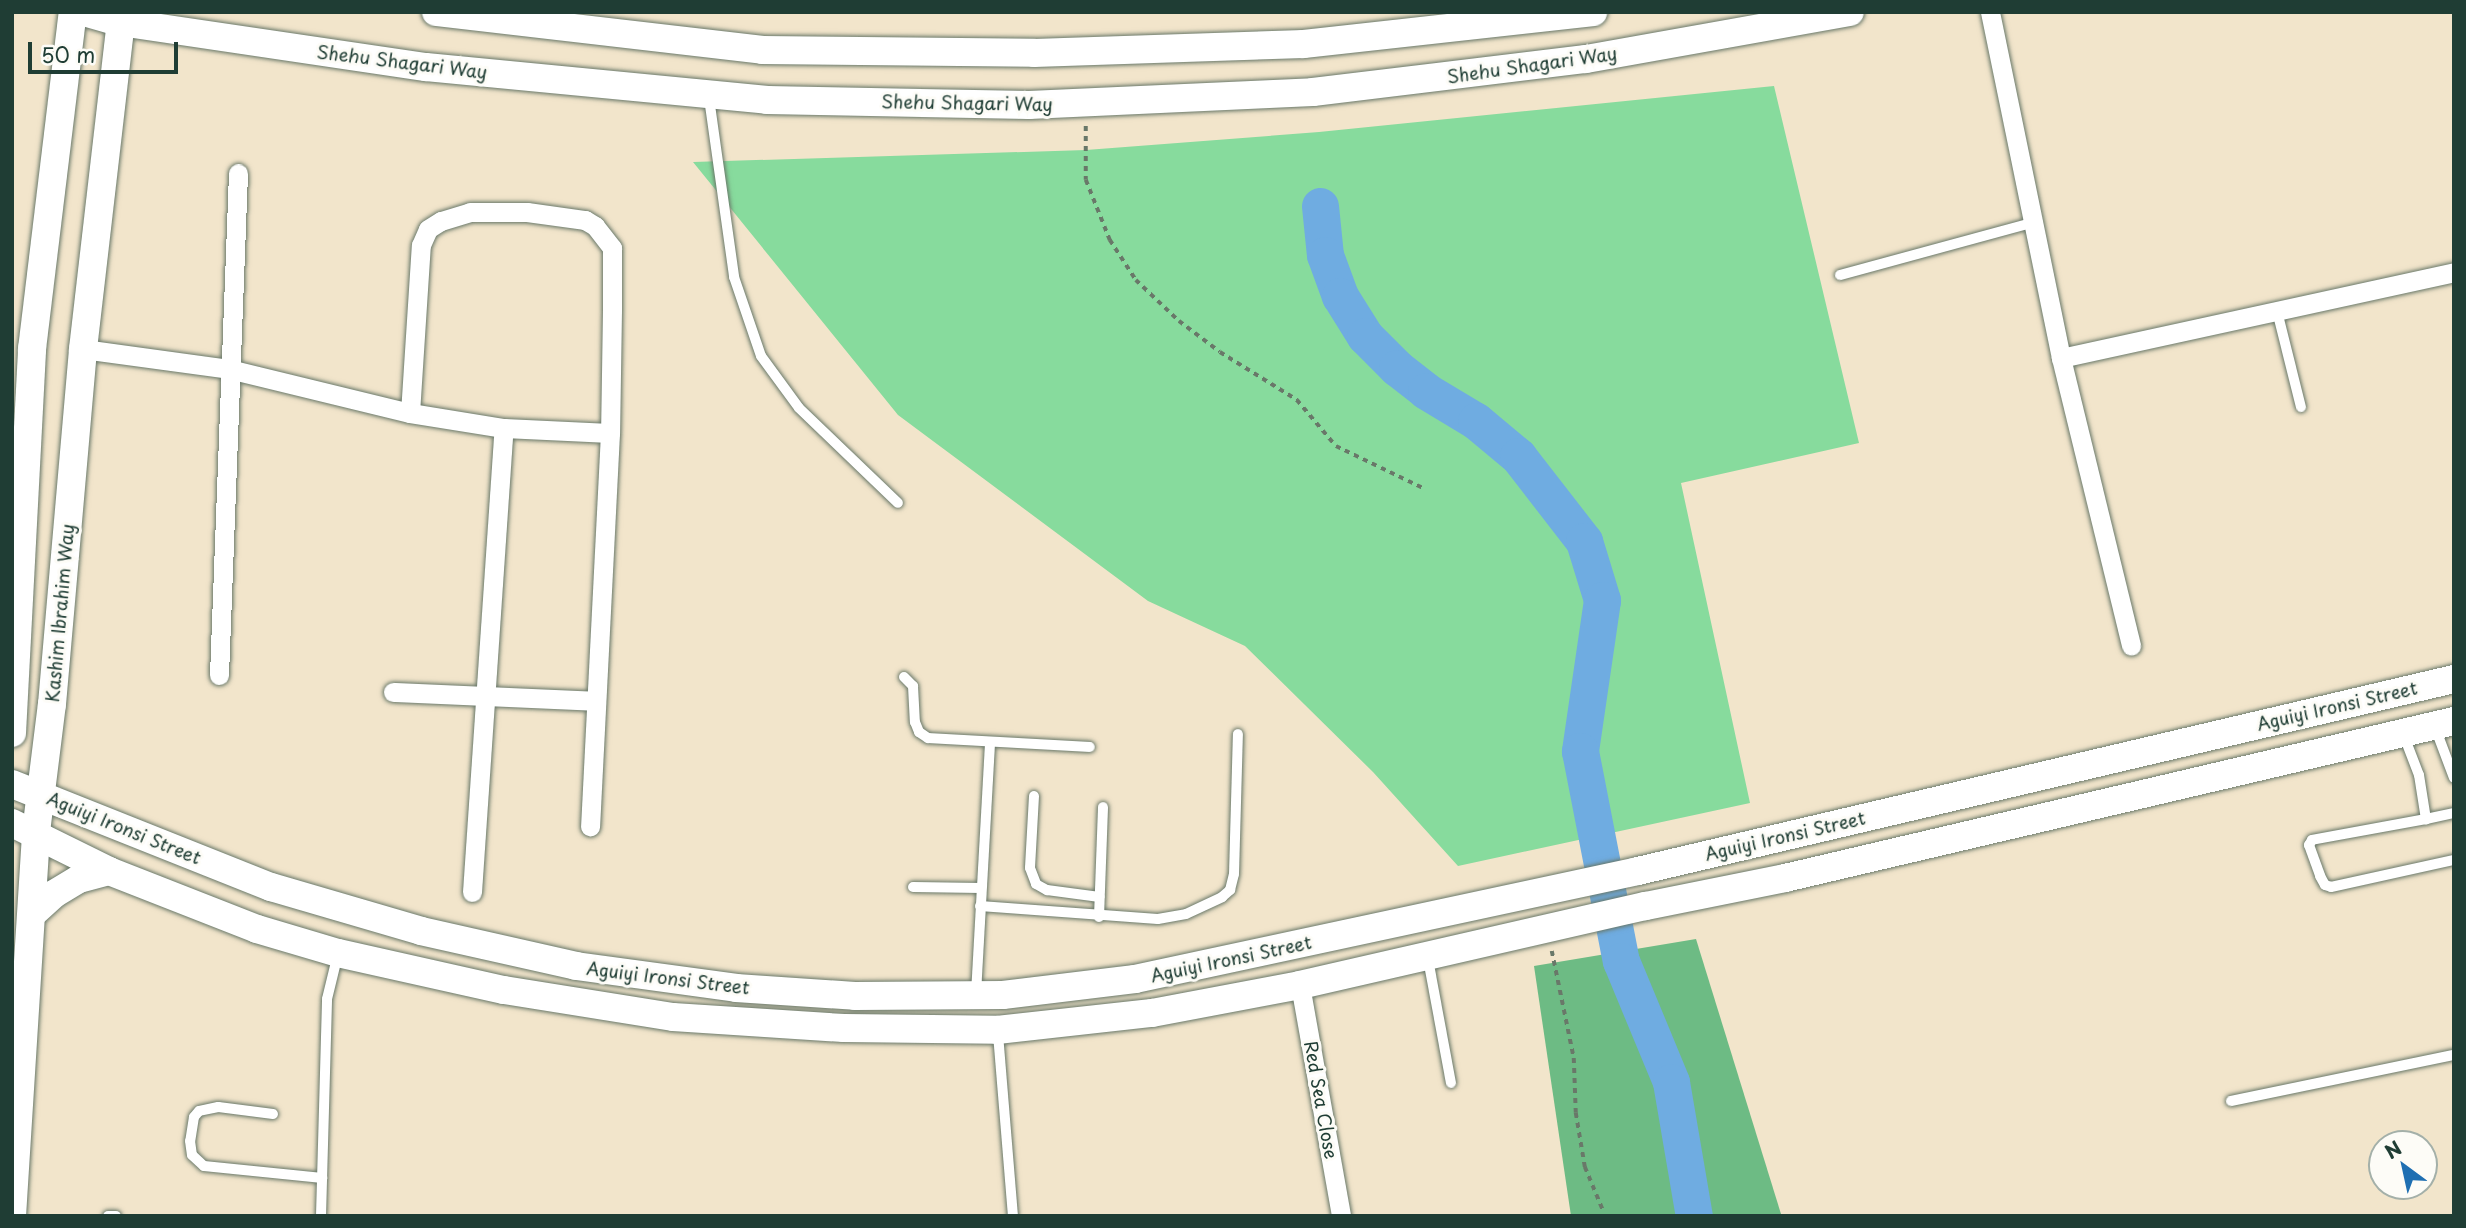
<!DOCTYPE html>
<style>
body{margin:0}
#map{position:relative;width:2466px;height:1228px;overflow:hidden;background:#f2e5cb;font-family:"Playpen Sans",sans-serif}
div>[style]{position:absolute}
[style*='--x']{left:calc(var(--x)*1px);top:calc(var(--y)*1px);width:calc(var(--w)*1px);rotate:calc(var(--a)*1deg)}
.green>*{inset:0;background:#87db9d}
.forest>*{inset:0;background:#6dbb84}
.river>*{height:37px;margin:-18.5px;padding:0 18.5px;transform-origin:18.5px;border-radius:18.5px;background:#6face1}
.path>*{height:3.5px;margin-top:-1.75px;transform-origin:0;background:repeating-linear-gradient(90deg,#697869 0 5px,transparent 0 10px)}
.roads{filter:drop-shadow(0 0 2px #697869) drop-shadow(0 0 2px #697869)}
.lane>*{height:10px;margin:-5px;padding:0 5px;transform-origin:5px;border-radius:5px;background:#fff}
.street>*{height:19px;margin:-9.5px;padding:0 9.5px;transform-origin:9.5px;border-radius:9.5px;background:#fff}
.secondary>*{height:28px;margin:-14px;padding:0 14px;transform-origin:14px;border-radius:14px;background:#fff}
span{translate:-50% -50%;white-space:nowrap;text-align:center;line-height:1.15;-webkit-text-stroke:6px #fdfcf7;paint-order:stroke}
.street-label{font-size:18px;color:#1f3d34}
.frame{position:absolute;inset:0;border:14px solid #1f3d34;pointer-events:none}
.north{position:absolute;left:2368px;top:1130px;width:70px;height:70px;box-sizing:border-box;background:#fdfcf7;border:2px solid #a4b0a9;border-radius:50%;rotate:327deg;font-size:19px;font-weight:700;line-height:28px;text-align:center;color:#1f3d34}
.north::after{content:'';display:block;margin:auto;width:24px;height:32px;background:#1f6fb2;clip-path:polygon(50% 0,100% 100%,50% 72%,0 100%)}
.scale{position:absolute;left:28px;top:42px;width:150px;height:32px;box-sizing:border-box;border:4px solid #1f3d34;border-top:0;padding-left:9px;font-size:21px;line-height:24px;white-space:nowrap;color:#1f3d34;-webkit-text-stroke:5px #fdfcf7;paint-order:stroke}
</style>
<div id="map">
<div class="green">
<div style="clip-path:polygon(1774px 86px,1859px 443px,1681px 483px,1750px 803px,1458px 866px,1373px 772px,1245px 646px,1148px 601px,898px 415px,693px 162px,1086px 150px,1319px 132px)"></div>
</div>
<div class="forest">
<div style="clip-path:polygon(1696px 939px,1781px 1214px,1571px 1216px,1534px 966px)"></div>
</div>
<div class="river">
<div style="--x:1320;--y:206;--w:49;--a:84.2"></div>
<div style="--x:1325;--y:255;--w:44;--a:69.9"></div>
<div style="--x:1340;--y:296;--w:47;--a:58"></div>
<div style="--x:1365;--y:336;--w:45;--a:45"></div>
<div style="--x:1397;--y:368;--w:37;--a:38"></div>
<div style="--x:1426;--y:391;--w:58;--a:31"></div>
<div style="--x:1476;--y:421;--w:55;--a:39.8"></div>
<div style="--x:1518;--y:456;--w:108;--a:52.2"></div>
<div style="--x:1584;--y:541;--w:62;--a:73"></div>
<div style="--x:1602;--y:600;--w:153;--a:98.3"></div>
<div style="--x:1580;--y:751;--w:214;--a:79"></div>
<div style="--x:1621;--y:961;--w:131;--a:67.5"></div>
<div style="--x:1671;--y:1082;--w:136;--a:80.3"></div>
</div>
<div class="path">
<div style="--x:1086;--y:126;--w:54;--a:90"></div>
<div style="--x:1086;--y:180;--w:65;--a:68.2"></div>
<div style="--x:1110;--y:240;--w:48;--a:57"></div>
<div style="--x:1136;--y:280;--w:59;--a:43.6"></div>
<div style="--x:1179;--y:321;--w:51;--a:37.1"></div>
<div style="--x:1220;--y:352;--w:91;--a:31.9"></div>
<div style="--x:1297;--y:400;--w:60;--a:49.7"></div>
<div style="--x:1336;--y:446;--w:99;--a:25.8"></div>
<div style="--x:1552;--y:951;--w:109;--a:78.4"></div>
<div style="--x:1574;--y:1058;--w:55;--a:87.9"></div>
<div style="--x:1576;--y:1113;--w:55;--a:80.5"></div>
<div style="--x:1585;--y:1167;--w:47;--a:67.3"></div>
</div>
<div class="roads">
<div class="lane">
<div style="--x:709;--y:98;--w:181;--a:82"></div>
<div style="--x:734;--y:277;--w:83;--a:71.1"></div>
<div style="--x:761;--y:356;--w:64;--a:53.8"></div>
<div style="--x:799;--y:408;--w:137;--a:43.8"></div>
<div style="--x:1840;--y:275;--w:198;--a:-15.2"></div>
<div style="--x:2277;--y:311;--w:99;--a:76"></div>
<div style="--x:904;--y:677;--w:13;--a:45"></div>
<div style="--x:913;--y:686;--w:36;--a:87"></div>
<div style="--x:915;--y:722;--w:11;--a:68"></div>
<div style="--x:919;--y:732;--w:11;--a:34"></div>
<div style="--x:928;--y:738;--w:162;--a:3.2"></div>
<div style="--x:2436;--y:730;--w:51;--a:69.4"></div>
<div style="--x:2404;--y:736;--w:42;--a:69"></div>
<div style="--x:2419;--y:775;--w:45;--a:81"></div>
<div style="--x:2426;--y:819;--w:116;--a:169.6"></div>
<div style="--x:2312;--y:840;--w:6;--a:121"></div>
<div style="--x:2309;--y:845;--w:33;--a:70"></div>
<div style="--x:2320;--y:876;--w:10;--a:61"></div>
<div style="--x:2325;--y:885;--w:6;--a:18"></div>
<div style="--x:2331;--y:887;--w:126;--a:-12.4"></div>
<div style="--x:1034;--y:796;--w:72;--a:93.2"></div>
<div style="--x:1030;--y:868;--w:17;--a:69"></div>
<div style="--x:1036;--y:884;--w:13;--a:29"></div>
<div style="--x:1047;--y:890;--w:53;--a:7.5"></div>
<div style="--x:2426;--y:819;--w:29;--a:-12"></div>
<div style="--x:913;--y:887;--w:68;--a:0.8"></div>
<div style="--x:980;--y:906;--w:178;--a:4.2"></div>
<div style="--x:1158;--y:919;--w:28;--a:-10"></div>
<div style="--x:1186;--y:914;--w:40;--a:-25"></div>
<div style="--x:1222;--y:897;--w:11;--a:-41"></div>
<div style="--x:1230;--y:890;--w:16;--a:-76"></div>
<div style="--x:1234;--y:874;--w:140;--a:-88.4"></div>
<div style="--x:1099;--y:917;--w:110;--a:-87.9"></div>
<div style="--x:1428;--y:959;--w:126;--a:79.5"></div>
<div style="--x:976;--y:994;--w:251;--a:-86.8"></div>
<div style="--x:998;--y:1034;--w:183;--a:85.3"></div>
<div style="--x:2231;--y:1101;--w:228;--a:-11.7"></div>
<div style="--x:273;--y:1114;--w:55;--a:-172.7"></div>
<div style="--x:218;--y:1107;--w:19;--a:168"></div>
<div style="--x:199;--y:1111;--w:8;--a:130"></div>
<div style="--x:194;--y:1117;--w:24;--a:99"></div>
<div style="--x:190;--y:1141;--w:14;--a:82"></div>
<div style="--x:192;--y:1155;--w:16;--a:43"></div>
<div style="--x:204;--y:1166;--w:119;--a:5.8"></div>
<div style="--x:108;--y:1216;--w:8;--a:0"></div>
<div style="--x:321;--y:1216;--w:217;--a:-88.4"></div>
<div style="--x:327;--y:999;--w:46;--a:-76.3"></div>
</div>
<div class="street">
<div style="--x:1990;--y:12;--w:353;--a:78.4"></div>
<div style="--x:2061;--y:358;--w:296;--a:76.3"></div>
<div style="--x:83;--y:349;--w:147;--a:7.8"></div>
<div style="--x:229;--y:369;--w:186;--a:13.7"></div>
<div style="--x:410;--y:413;--w:95;--a:9.1"></div>
<div style="--x:504;--y:428;--w:106;--a:2.7"></div>
<div style="--x:2061;--y:358;--w:402;--a:-12.3"></div>
<div style="--x:410;--y:413;--w:168;--a:-86.3"></div>
<div style="--x:421;--y:245;--w:17;--a:-66"></div>
<div style="--x:428;--y:229;--w:15;--a:-32"></div>
<div style="--x:441;--y:221;--w:30;--a:-17"></div>
<div style="--x:470;--y:212;--w:57;--a:0"></div>
<div style="--x:527;--y:212;--w:59;--a:7.9"></div>
<div style="--x:585;--y:220;--w:12;--a:31"></div>
<div style="--x:595;--y:226;--w:28;--a:52"></div>
<div style="--x:612;--y:248;--w:62;--a:90"></div>
<div style="--x:612;--y:310;--w:123;--a:90.9"></div>
<div style="--x:610;--y:433;--w:394;--a:92.9"></div>
<div style="--x:219;--y:675;--w:502;--a:-87.83"></div>
<div style="--x:393;--y:692;--w:203;--a:2.5"></div>
<div style="--x:472;--y:892;--w:465;--a:-86.1"></div>
<div style="--x:1300;--y:985;--w:235;--a:79.9"></div>
</div>
<div class="secondary">
<div style="--x:84;--y:12;--w:37;--a:16"></div>
<div style="--x:120;--y:22;--w:309;--a:8.4"></div>
<div style="--x:426;--y:67;--w:343;--a:5.5"></div>
<div style="--x:767;--y:100;--w:262;--a:1.1"></div>
<div style="--x:1029;--y:105;--w:284;--a:-2.6"></div>
<div style="--x:1313;--y:92;--w:275;--a:-6.9"></div>
<div style="--x:1586;--y:59;--w:268;--a:-10.1"></div>
<div style="--x:436;--y:12;--w:328;--a:6.6"></div>
<div style="--x:762;--y:50;--w:272;--a:0.6"></div>
<div style="--x:1034;--y:53;--w:270;--a:-1.9"></div>
<div style="--x:1304;--y:44;--w:291;--a:-6.3"></div>
<div style="--x:12;--y:733;--w:385;--a:-87"></div>
<div style="--x:32;--y:349;--w:339;--a:-83.1"></div>
<div style="--x:12;--y:784;--w:279;--a:21.7"></div>
<div style="--x:271;--y:887;--w:156;--a:16.3"></div>
<div style="--x:421;--y:931;--w:159;--a:12.7"></div>
<div style="--x:576;--y:966;--w:162;--a:7.8"></div>
<div style="--x:736;--y:988;--w:119;--a:3.8"></div>
<div style="--x:855;--y:996;--w:148;--a:-0.4"></div>
<div style="--x:1003;--y:995;--w:133;--a:-6.9"></div>
<div style="--x:1135;--y:979;--w:514;--a:-12.12"></div>
<div style="--x:1638;--y:871;--w:838;--a:-13.24"></div>
<div style="--x:12;--y:823;--w:108;--a:26.3"></div>
<div style="--x:109;--y:871;--w:159;--a:21.4"></div>
<div style="--x:257;--y:929;--w:84;--a:16.5"></div>
<div style="--x:338;--y:953;--w:170;--a:12.6"></div>
<div style="--x:504;--y:990;--w:171;--a:9.1"></div>
<div style="--x:673;--y:1017;--w:171;--a:3.7"></div>
<div style="--x:844;--y:1028;--w:153;--a:0.7"></div>
<div style="--x:997;--y:1030;--w:156;--a:-6.3"></div>
<div style="--x:1152;--y:1013;--w:151;--a:-10.7"></div>
<div style="--x:1300;--y:985;--w:355;--a:-12.9"></div>
<div style="--x:1646;--y:906;--w:142;--a:-11.4"></div>
<div style="--x:1785;--y:878;--w:687;--a:-13.21"></div>
<div style="--x:32;--y:914;--w:30;--a:-42"></div>
<div style="--x:54;--y:894;--w:29;--a:-31"></div>
<div style="--x:79;--y:879;--w:31;--a:-15"></div>
<div style="--x:12;--y:1216;--w:385;--a:-86.4"></div>
<div style="--x:36;--y:832;--w:129;--a:-82.9"></div>
<div style="--x:52;--y:704;--w:356;--a:-85"></div>
<div style="--x:83;--y:349;--w:339;--a:-83.4"></div>
</div>
</div>
<div class="street-label">
<span style="left:402px;top:62px;rotate:7deg">Shehu Shagari Way</span>
<span style="left:1532px;top:65px;rotate:-8deg">Shehu Shagari Way</span>
<span style="left:967px;top:103px;rotate:1deg">Shehu Shagari Way</span>
<span style="left:60px;top:613px;rotate:-85deg">Kashim Ibrahim Way</span>
<span style="left:2337px;top:706px;rotate:-13deg">Aguiyi Ironsi Street</span>
<span style="left:124px;top:828px;rotate:22deg">Aguiyi Ironsi Street</span>
<span style="left:1785px;top:836px;rotate:-13deg">Aguiyi Ironsi Street</span>
<span style="left:1231px;top:959px;rotate:-12deg">Aguiyi Ironsi Street</span>
<span style="left:668px;top:978px;rotate:7deg">Aguiyi Ironsi Street</span>
<span style="left:1321px;top:1100px;rotate:80deg">Red Sea Close</span>
</div>
<div class="frame"></div>
<div class="north">N</div>
<div class="scale">50 m</div>
</div>
